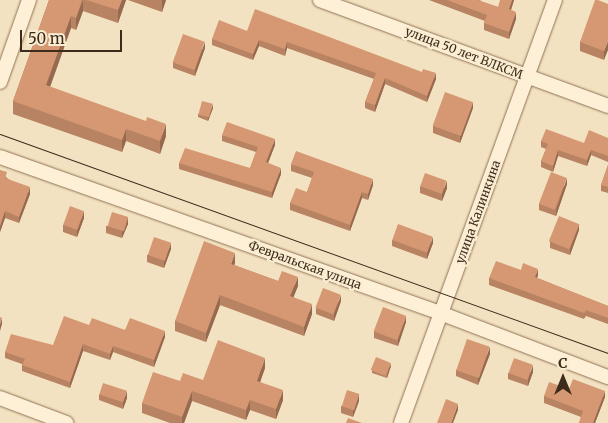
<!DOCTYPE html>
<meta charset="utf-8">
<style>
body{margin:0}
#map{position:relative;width:608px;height:423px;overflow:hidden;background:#f3e2c1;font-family:Merriweather,serif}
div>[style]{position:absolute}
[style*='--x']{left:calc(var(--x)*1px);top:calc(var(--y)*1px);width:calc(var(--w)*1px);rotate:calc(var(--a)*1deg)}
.roads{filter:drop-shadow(0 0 1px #907256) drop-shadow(0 0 1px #907256)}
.street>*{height:14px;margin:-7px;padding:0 7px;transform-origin:7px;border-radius:7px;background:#fdf0d6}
.tram>*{height:1px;margin:-0.5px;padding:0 0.5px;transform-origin:0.5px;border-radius:0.5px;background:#3d2b1c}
.wall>*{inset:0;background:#b88362}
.shaded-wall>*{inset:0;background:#966a50}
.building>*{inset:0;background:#d69872;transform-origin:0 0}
span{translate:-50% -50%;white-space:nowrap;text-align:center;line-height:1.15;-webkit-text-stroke:4.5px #faedd2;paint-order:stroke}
.street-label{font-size:12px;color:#3d2b1c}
.north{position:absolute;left:538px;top:353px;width:50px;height:50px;-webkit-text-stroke:4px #faedd2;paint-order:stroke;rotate:0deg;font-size:14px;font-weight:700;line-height:20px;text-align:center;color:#3d2b1c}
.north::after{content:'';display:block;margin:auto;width:18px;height:22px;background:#3d2b1c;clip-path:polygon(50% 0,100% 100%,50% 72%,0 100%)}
.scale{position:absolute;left:20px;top:30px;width:102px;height:22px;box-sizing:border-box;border:2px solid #3d2b1c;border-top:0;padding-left:6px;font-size:15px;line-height:18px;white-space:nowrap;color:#3d2b1c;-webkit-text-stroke:4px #faedd2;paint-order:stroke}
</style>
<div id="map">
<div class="roads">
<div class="street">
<div style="--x:320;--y:0;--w:307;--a:20.2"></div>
<div style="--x:0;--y:82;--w:87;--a:-70.5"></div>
<div style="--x:0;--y:157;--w:467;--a:19.5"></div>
<div style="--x:440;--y:313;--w:180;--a:20.9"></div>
<div style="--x:0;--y:398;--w:71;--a:20.7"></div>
<div style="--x:401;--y:423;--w:450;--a:-70"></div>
</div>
</div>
<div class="tram">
<div style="--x:0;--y:134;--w:646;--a:19.81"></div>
</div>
<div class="wall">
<div style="clip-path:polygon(49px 0,126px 0,118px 23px,83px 11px,76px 30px,71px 28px,50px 87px,166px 136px,160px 154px,126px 141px,122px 152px,13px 114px,13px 101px)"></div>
<div style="clip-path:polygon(128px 0,166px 0,162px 12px)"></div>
<div style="clip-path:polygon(429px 0,481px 0,480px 1px,498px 7px,514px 0,511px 10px,516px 19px,509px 39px,484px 30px,484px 23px,485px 21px)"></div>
<div style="clip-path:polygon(608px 4px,604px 60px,580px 51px,580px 42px)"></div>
<div style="clip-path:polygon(247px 31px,436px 79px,427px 102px,385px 84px,375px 112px,365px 108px,365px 102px,374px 79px,287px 48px,285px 56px,259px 46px,253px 60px,212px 45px,212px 39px)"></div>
<div style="clip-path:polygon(205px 48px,195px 76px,173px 68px,173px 62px)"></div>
<div style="clip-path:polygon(213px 108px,208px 121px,198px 117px,198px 114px)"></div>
<div style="clip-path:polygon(473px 108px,460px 143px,433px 133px,433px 126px)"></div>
<div style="clip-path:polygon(222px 135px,275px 145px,268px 163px,281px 174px,272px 198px,179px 169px,179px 163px,250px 168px,256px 152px,222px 141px)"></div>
<div style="clip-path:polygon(608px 138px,608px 162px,591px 155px,587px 166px,558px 156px,553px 172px,541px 167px,541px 161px,546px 149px,541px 147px,541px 141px,584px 143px)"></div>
<div style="clip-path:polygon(291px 164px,373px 185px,368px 200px,362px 198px,350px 231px,290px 210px,290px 203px,307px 192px,312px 178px,291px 171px)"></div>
<div style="clip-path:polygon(608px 165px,608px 193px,601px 191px,601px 185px)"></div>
<div style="clip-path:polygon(0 170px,7px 178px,30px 194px,19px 223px,5px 218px,0 232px)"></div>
<div style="clip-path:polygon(567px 184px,556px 216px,539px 210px,539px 204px)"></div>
<div style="clip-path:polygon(420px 186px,447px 188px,442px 201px,420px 193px)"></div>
<div style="clip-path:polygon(84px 218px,77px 237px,63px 232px,63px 225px)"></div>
<div style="clip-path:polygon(128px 224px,122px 238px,106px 233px,106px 226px)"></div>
<div style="clip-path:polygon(579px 230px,570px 255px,550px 248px,550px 241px)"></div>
<div style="clip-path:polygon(392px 240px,433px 243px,427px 259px,392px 246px)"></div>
<div style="clip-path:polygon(171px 249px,164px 268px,147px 262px,147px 255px)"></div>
<div style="clip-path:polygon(235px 263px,234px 265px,278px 281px,298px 286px,293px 297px,312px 314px,304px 336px,220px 305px,206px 342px,175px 331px,175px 321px)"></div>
<div style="clip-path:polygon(521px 270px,538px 275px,537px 278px,608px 306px,608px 305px,608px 324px,586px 316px,584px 319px,489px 285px,489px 278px)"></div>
<div style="clip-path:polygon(341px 301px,334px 321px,316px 314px,316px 308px)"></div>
<div style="clip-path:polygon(406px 322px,398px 346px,374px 338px,374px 331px)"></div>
<div style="clip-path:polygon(89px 325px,125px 330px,165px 337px,154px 367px,113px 352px,110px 360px,83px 351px,70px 388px,22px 371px,22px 364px,5px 358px,5px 352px,53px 345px)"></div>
<div style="clip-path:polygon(490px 354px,478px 385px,456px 376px,456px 370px)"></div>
<div style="clip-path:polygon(391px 366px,387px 378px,372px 373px,372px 370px)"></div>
<div style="clip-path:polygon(265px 368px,260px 382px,283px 400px,276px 419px,250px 410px,246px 420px,192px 401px,184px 423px,170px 423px,142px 413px,142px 403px,180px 381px,203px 380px)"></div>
<div style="clip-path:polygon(533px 372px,528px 386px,508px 379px,508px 373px)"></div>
<div style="clip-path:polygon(569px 389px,605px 397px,595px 423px,579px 423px,581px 417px,544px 403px,544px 396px)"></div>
<div style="clip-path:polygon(99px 394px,127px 398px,123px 409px,99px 400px)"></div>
<div style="clip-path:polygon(359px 401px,353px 417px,341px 413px,341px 406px)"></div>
</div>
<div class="shaded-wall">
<div style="clip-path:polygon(83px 0,83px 11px,76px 30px,76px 18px)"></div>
<div style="clip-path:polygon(122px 0,126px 0,118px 23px,118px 10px)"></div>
<div style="clip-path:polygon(162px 0,166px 0,162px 12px)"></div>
<div style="clip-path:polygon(512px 0,514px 0,509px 16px,509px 9px)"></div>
<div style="clip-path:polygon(516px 12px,516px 19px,509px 39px,509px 32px)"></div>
<div style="clip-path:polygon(71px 16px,71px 28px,46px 98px,46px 85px)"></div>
<div style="clip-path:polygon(259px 40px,259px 46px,253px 60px,253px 54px)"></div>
<div style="clip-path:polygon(608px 41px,608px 50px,604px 60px,604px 51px)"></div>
<div style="clip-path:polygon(205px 42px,205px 48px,195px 76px,195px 70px)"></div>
<div style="clip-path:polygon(287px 42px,287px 48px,285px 56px,285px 49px)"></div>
<div style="clip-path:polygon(436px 73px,436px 79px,427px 102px,427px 96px)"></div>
<div style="clip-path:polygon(385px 78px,385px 84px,375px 112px,375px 105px)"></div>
<div style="clip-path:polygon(473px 102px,473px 108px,460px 143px,460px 136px)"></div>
<div style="clip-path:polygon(213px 104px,213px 108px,208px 121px,208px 118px)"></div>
<div style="clip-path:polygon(166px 124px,166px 136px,160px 154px,160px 141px)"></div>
<div style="clip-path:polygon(126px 129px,126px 141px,122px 152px,122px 140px)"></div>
<div style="clip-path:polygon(275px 139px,275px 145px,266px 168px,266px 162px)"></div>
<div style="clip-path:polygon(558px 150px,558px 156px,553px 172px,553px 166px)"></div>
<div style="clip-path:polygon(591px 150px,591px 155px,587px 166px,587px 160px)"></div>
<div style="clip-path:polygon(281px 168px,281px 174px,272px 198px,272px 192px)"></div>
<div style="clip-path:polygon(567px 178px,567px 184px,556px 216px,556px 210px)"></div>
<div style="clip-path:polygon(373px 179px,373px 185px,368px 200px,368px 194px)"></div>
<div style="clip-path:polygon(447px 181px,447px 188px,442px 201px,442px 194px)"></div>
<div style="clip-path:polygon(30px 187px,30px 194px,19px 223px,19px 217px)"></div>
<div style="clip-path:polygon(362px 192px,362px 198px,350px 231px,350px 225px)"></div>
<div style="clip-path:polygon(5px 211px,5px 218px,0 232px,0 226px)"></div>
<div style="clip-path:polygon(84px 211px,84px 218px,77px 237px,77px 230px)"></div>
<div style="clip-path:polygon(128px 217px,128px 224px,122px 238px,122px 232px)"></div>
<div style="clip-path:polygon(579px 224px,579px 230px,570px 255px,570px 249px)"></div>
<div style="clip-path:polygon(433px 237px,433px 243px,427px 259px,427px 253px)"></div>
<div style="clip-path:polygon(171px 243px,171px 249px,164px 268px,164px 262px)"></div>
<div style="clip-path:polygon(235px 253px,235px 263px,231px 273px,231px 264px)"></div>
<div style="clip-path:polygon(538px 269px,538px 275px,535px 284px,535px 277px)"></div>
<div style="clip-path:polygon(298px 277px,298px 286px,290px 306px,290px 296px)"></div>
<div style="clip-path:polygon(220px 295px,220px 305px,206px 342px,206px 333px)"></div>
<div style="clip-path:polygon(341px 295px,341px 301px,334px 321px,334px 314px)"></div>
<div style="clip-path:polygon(312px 304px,312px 314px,304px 336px,304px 327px)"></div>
<div style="clip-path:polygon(406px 316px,406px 322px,398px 346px,398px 340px)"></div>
<div style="clip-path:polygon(2px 318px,2px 324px,0 331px,0 324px)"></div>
<div style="clip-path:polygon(165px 331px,165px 337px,154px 367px,154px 360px)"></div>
<div style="clip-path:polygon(83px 344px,83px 351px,70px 388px,70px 382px)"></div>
<div style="clip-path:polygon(113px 346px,113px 352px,110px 360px,110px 354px)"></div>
<div style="clip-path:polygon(490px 347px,490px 354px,478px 385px,478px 378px)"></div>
<div style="clip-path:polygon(265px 358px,265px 368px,257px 391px,257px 381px)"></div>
<div style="clip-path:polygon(391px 363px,391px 366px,387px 378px,387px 375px)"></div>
<div style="clip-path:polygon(533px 365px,533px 372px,528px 386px,528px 380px)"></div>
<div style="clip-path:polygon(283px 390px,283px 400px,276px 419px,276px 409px)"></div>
<div style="clip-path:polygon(127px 391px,127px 398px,123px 409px,123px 402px)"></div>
<div style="clip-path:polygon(192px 391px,192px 401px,184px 423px,182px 423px,182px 417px)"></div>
<div style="clip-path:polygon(605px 391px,605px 397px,595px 423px,593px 423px)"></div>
<div style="clip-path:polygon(359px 394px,359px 401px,353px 417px,353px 411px)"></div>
<div style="clip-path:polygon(250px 400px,250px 410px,246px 420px,246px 410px)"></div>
<div style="clip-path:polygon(458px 404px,458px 410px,453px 423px,451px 423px)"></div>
</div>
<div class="building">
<div style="clip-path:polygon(49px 0,82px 0,76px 18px,71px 16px,46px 85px,146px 121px,147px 117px,166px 124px,160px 141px,126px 129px,122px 140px,13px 101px)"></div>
<div style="clip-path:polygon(86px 0,122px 0,118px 10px)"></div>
<div style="clip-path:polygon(447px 0,478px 0,498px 7px,500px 0,512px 0,509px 9px,516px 12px,509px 32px,484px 23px,487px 15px)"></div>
<div style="clip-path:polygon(595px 0,598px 0,608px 4px,608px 41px,604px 51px,580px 42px)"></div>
<div style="clip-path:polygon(255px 9px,422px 72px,423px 69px,436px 73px,427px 96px,385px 78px,375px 105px,365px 102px,376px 73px,287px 42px,285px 49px,259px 40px,253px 54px,212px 39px,219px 20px,247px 31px)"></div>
<div style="left:183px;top:34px;width:23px;height:30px;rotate:20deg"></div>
<div style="left:445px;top:92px;width:30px;height:36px;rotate:20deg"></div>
<div style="left:202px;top:101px;width:11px;height:14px;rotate:15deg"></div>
<div style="clip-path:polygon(227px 122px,275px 139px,266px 162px,281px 168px,272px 192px,179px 163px,185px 148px,250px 168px,258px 147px,222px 135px)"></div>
<div style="clip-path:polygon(546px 129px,584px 143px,589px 130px,608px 138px,608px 156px,591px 150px,587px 160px,558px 150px,553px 166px,541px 161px,548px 144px,541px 141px)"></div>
<div style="clip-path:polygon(296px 151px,373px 179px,368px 194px,362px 192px,350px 225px,290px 203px,296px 188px,307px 192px,314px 172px,291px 164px)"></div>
<div style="clip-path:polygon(608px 165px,608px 187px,601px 185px)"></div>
<div style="clip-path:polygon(0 170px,7px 172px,5px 178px,30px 187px,19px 217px,5px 211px,0 226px)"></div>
<div style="left:551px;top:172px;width:17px;height:34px;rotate:21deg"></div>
<div style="left:425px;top:173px;width:23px;height:14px;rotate:20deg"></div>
<div style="left:70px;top:206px;width:15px;height:20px;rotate:20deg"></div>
<div style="left:112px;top:212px;width:17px;height:15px;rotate:17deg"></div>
<div style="left:559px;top:216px;width:22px;height:27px;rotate:22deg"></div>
<div style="left:398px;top:224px;width:37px;height:17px;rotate:20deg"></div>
<div style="left:154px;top:237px;width:18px;height:19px;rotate:19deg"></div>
<div style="clip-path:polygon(204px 241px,235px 253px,231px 264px,278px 281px,282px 271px,298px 277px,290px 296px,312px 304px,304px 327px,220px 295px,206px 333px,175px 321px)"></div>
<div style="clip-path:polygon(496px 261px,521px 270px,523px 263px,538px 269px,535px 277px,608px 306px,608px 305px,608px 318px,586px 310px,584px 313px,489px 278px)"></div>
<div style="left:323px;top:288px;width:19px;height:21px;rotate:21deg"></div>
<div style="left:383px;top:307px;width:25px;height:26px;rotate:21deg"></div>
<div style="clip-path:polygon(64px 316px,89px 325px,92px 318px,125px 330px,130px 318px,165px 331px,154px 360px,113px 346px,110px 354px,83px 344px,70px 382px,22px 365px,25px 359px,5px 352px,11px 334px,53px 345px)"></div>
<div style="clip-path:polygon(0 317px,2px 318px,0 324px)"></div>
<div style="left:467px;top:339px;width:24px;height:33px;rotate:19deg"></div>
<div style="clip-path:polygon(218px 340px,265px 358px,257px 381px,283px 390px,276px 409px,250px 400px,246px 410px,192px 391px,182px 417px,142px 403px,153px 372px,180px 381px,183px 373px,203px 380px)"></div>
<div style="left:376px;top:357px;width:16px;height:14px;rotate:22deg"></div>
<div style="left:514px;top:358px;width:20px;height:16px;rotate:20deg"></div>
<div style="clip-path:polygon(573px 379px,605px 391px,593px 423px,594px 423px,579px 423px,583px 411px,544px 396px,549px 382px,569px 389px)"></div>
<div style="left:103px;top:383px;width:25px;height:12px;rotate:18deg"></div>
<div style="left:347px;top:390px;width:13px;height:17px;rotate:18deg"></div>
<div style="clip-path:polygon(446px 399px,458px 404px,451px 423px,437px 423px)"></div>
<div style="clip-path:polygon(348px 418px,362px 423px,346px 423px)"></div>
</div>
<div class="street-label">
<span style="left:464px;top:53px;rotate:21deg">улица 50 лет ВЛКСМ</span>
<span style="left:478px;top:212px;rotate:-70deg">улица Калинкина</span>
<span style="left:305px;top:265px;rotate:20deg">Февральская улица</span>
</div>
<div class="north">С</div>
<div class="scale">50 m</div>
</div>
